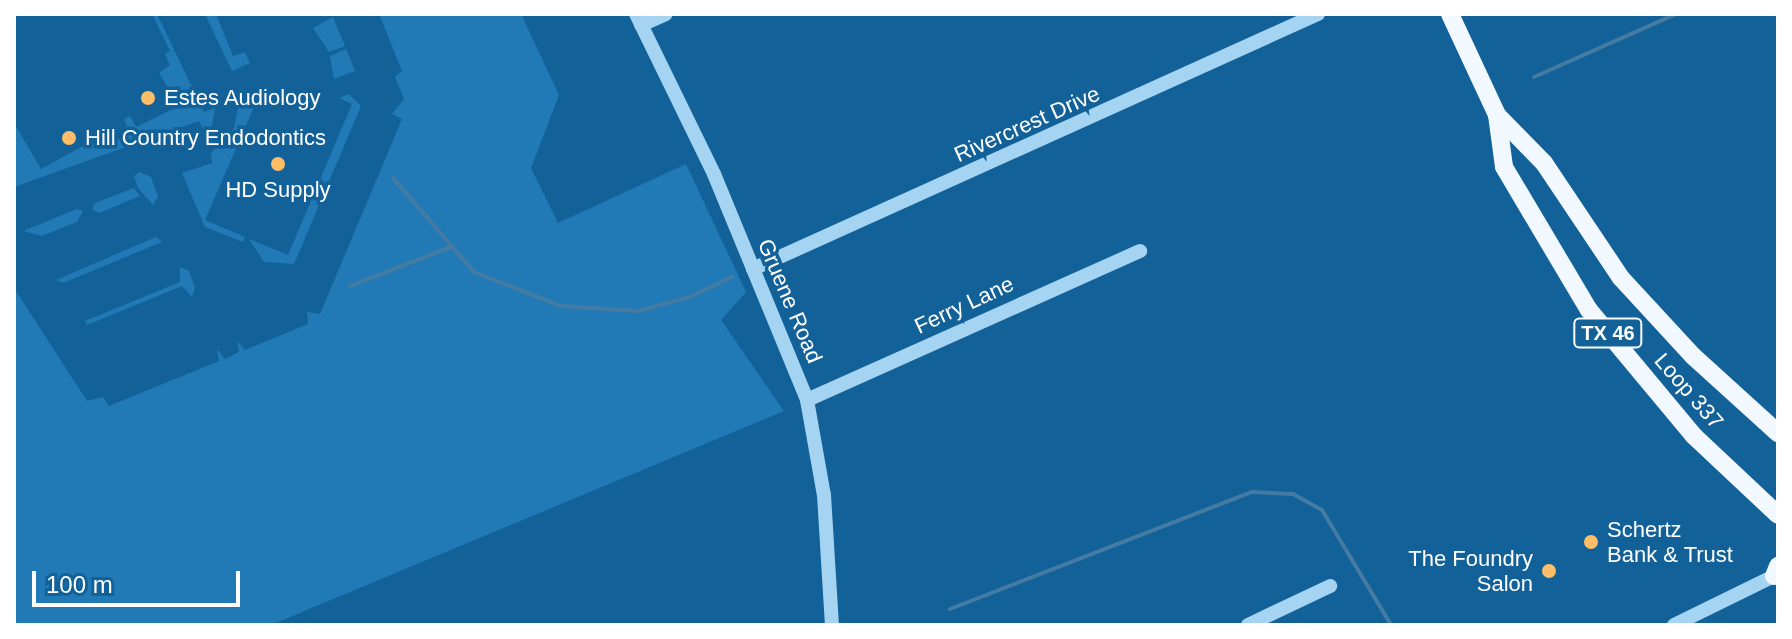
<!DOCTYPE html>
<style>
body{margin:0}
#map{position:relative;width:1792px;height:639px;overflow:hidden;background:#126199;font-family:Helvetica,sans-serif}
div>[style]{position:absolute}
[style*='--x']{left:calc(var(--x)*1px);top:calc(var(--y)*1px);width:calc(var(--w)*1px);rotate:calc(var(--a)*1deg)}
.green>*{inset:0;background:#217ab6}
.stream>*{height:4px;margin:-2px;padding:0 2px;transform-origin:2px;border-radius:2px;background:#437ba2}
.minor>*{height:14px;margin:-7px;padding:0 7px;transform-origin:7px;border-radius:7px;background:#a5d4f3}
.major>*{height:18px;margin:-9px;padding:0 9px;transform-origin:9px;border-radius:9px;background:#f1f8ff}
.dots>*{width:22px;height:22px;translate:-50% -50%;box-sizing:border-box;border:4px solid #126199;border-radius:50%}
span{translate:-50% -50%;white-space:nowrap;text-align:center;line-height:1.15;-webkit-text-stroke:7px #126199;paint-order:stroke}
.shield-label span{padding:2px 6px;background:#126199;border:2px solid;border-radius:6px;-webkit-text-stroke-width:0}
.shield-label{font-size:20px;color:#fff;font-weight:700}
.poi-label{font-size:22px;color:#fff}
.left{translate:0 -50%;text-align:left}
.right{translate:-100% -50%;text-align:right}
.street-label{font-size:22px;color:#fff}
.frame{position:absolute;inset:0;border:16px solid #fff;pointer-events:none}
.scale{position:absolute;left:32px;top:571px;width:208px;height:36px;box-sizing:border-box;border:4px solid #fff;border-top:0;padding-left:10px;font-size:24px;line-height:28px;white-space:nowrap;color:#fff;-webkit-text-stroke:6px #126199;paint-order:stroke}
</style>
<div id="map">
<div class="green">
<div style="clip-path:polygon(152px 14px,157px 14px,204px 112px,215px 108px,212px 126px,204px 131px,199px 121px,14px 187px,14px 123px,41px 169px,92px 141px,97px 149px,130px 134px,124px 119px,130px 116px,136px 127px,173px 109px,176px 102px,159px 73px,170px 65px,165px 54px,170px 51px)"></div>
<div style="clip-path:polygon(205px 14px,216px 14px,233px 56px,245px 52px,250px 63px,232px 71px)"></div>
<div style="clip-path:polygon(379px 14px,521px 14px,559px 95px,531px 168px,558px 223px,686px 164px,746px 292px,721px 320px,784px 411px,271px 625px,14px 625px,14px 288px,87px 401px,103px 397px,109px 406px,219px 361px,217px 349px,225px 359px,239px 352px,237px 341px,245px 350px,308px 324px,307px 312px,320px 314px,402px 119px,392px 114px,404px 99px,395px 77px,402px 71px)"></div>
<div style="clip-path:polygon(333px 17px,345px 46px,329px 52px,313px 28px)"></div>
<div style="clip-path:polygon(346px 49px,355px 71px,334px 79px,330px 56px)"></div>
<div style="clip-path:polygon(251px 90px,261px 90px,266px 102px,254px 107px,205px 220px,245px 237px,243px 242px,205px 227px,182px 173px,212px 163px,211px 153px,234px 128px,240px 98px)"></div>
<div style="clip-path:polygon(349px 94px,361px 106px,294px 264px,264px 262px,249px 239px,288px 255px,352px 104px,339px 98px)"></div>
<div style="clip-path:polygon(140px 172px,151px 177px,158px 197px,153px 205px,138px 188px,134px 176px)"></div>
<div style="clip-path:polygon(134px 188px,140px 196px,99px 213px,92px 209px,95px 203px)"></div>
<div style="clip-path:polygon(77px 209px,83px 211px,77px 222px,42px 236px,23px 231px)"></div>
<div style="clip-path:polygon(156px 237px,162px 242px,63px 283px,56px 280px)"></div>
<div style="clip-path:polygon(180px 267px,189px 271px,195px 288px,192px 297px,182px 286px,87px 325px,85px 321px,180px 282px)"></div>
</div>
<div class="stream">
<div style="--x:1534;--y:77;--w:155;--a:-23.9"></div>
<div style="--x:393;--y:178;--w:124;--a:49.2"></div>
<div style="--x:474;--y:272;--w:93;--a:21.3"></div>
<div style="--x:561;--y:306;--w:77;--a:3.7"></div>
<div style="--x:638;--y:311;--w:54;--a:-15.1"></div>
<div style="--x:690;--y:297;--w:47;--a:-25.5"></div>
<div style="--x:350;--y:286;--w:108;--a:-21.1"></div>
<div style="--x:950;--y:609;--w:324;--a:-21.2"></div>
<div style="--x:1252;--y:492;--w:41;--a:2.8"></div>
<div style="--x:1293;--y:494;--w:33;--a:29"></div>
<div style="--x:1322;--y:510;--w:134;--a:59"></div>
</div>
<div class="minor">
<div style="--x:636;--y:14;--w:178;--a:64"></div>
<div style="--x:714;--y:174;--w:244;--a:67.6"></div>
<div style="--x:807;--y:400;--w:97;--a:79.9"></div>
<div style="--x:824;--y:495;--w:130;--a:86.5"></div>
<div style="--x:641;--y:25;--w:27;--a:-24"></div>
<div style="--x:753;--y:269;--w:620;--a:-24.29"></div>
<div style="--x:807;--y:400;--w:365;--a:-24.1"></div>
<div style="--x:1248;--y:625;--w:91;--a:-25.4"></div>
<div style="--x:1674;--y:625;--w:116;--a:-26.1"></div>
</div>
<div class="major">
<div style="--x:1450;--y:14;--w:111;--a:65"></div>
<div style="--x:1497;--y:115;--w:67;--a:45.6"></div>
<div style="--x:1544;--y:163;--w:138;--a:56.2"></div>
<div style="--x:1621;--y:278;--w:106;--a:47.3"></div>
<div style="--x:1693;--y:356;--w:115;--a:42.2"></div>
<div style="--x:1497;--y:115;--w:52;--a:82.3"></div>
<div style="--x:1504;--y:167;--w:166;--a:59.3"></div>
<div style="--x:1589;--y:310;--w:164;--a:50.2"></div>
<div style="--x:1694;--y:436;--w:115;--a:43.2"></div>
<div style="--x:1774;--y:576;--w:11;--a:-68"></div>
</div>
<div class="dots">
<div style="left:148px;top:98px;background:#ffbd67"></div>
<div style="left:69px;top:138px;background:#ffbd67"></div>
<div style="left:278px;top:164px;background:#ffbd67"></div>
<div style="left:1591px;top:542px;background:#ffbd67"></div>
<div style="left:1549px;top:571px;background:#ffbd67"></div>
</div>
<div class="shield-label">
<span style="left:1608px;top:333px">TX 46</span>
</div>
<div class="poi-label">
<span class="left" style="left:164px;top:98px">Estes Audiology</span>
<span class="left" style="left:85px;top:138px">Hill Country Endodontics</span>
<span style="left:278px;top:190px">HD Supply</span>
<span class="left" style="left:1607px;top:542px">Schertz<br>Bank &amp; Trust</span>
<span class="right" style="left:1533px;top:571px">The Foundry<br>Salon</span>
</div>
<div class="street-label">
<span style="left:1027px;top:124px;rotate:-24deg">Rivercrest Drive</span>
<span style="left:790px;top:301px;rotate:67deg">Gruene Road</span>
<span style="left:964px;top:305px;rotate:-25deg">Ferry Lane</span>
<span style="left:1689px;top:391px;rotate:49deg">Loop 337</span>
</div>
<div class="frame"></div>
<div class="scale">100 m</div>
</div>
